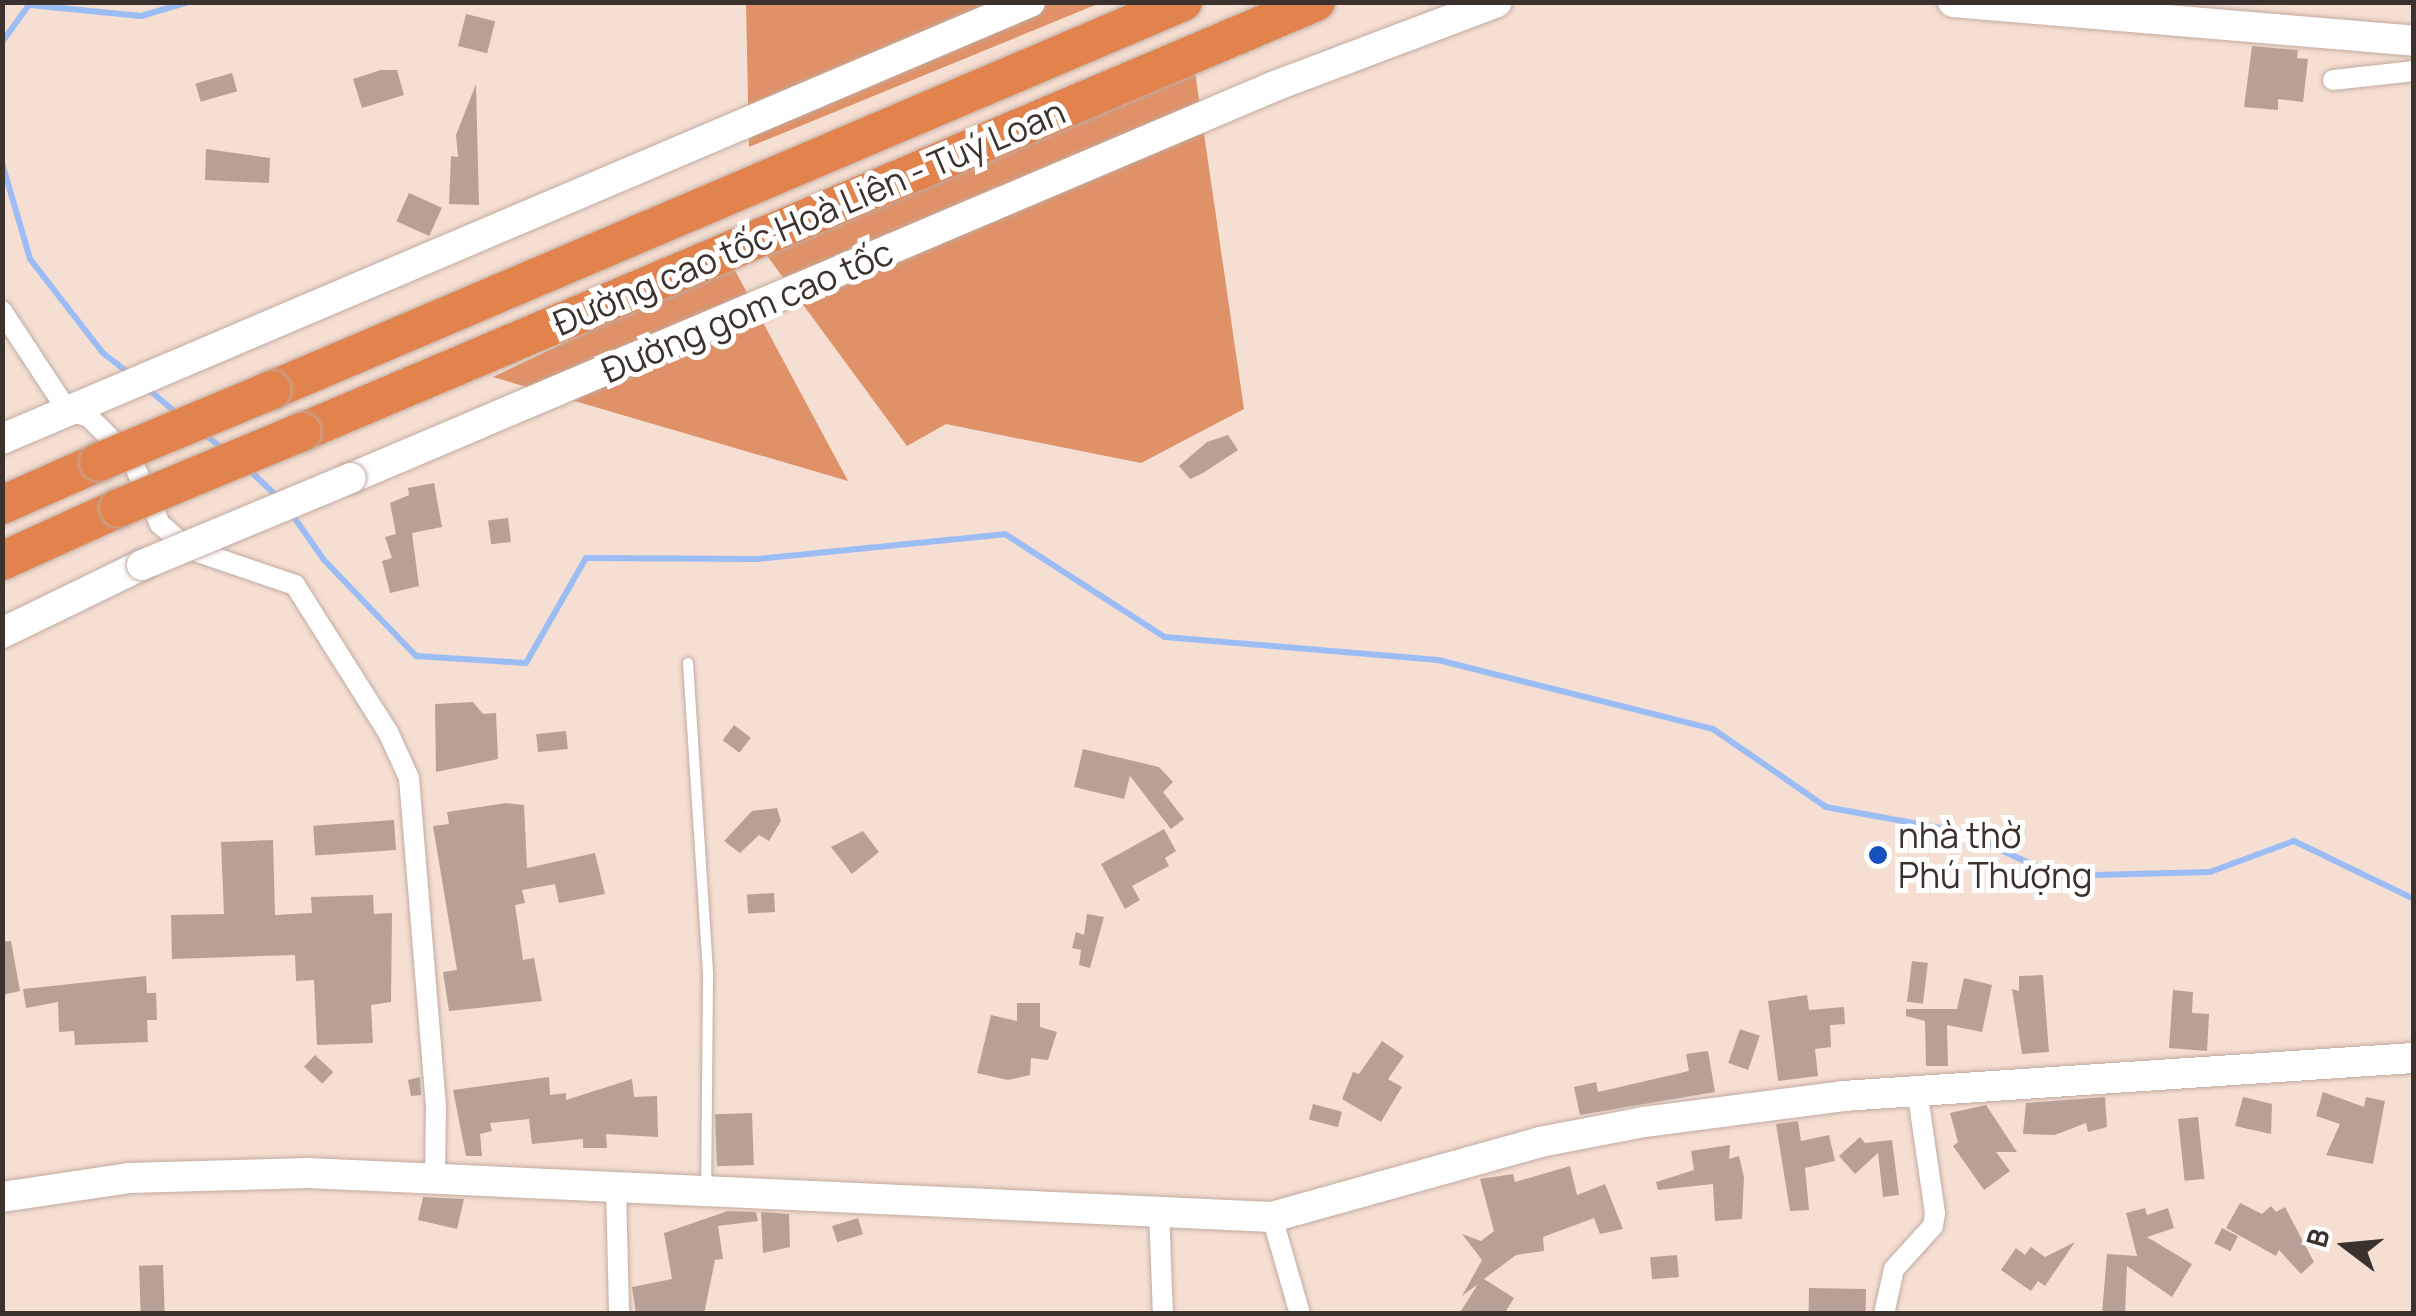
<!DOCTYPE html>
<meta charset="utf-8">
<style>
body{margin:0}
#map{position:relative;width:2416px;height:1316px;overflow:hidden;background:#f5ded2;font-family:Manrope,sans-serif}
div>[style]{position:absolute}
[style*='--x']{left:calc(var(--x)*1px);top:calc(var(--y)*1px);width:calc(var(--w)*1px);rotate:calc(var(--a)*1deg)}
.forest>*{inset:0;background:#df9167}
.stream>*{height:6px;margin:-3px;padding:0 3px;transform-origin:3px;border-radius:3px;background:#9cbcf5}
.building>*{inset:0;background:#b7a196;transform-origin:0 0}
.roads{filter:drop-shadow(0 0 2px #c1aba0) drop-shadow(0 0 2px #c1aba0)}
.lane>*{height:10px;margin:-5px;padding:0 5px;transform-origin:5px;border-radius:5px;background:#fff}
.street>*{height:20px;margin:-10px;padding:0 10px;transform-origin:10px;border-radius:10px;background:#fff}
.secondary>*{height:30px;margin:-15px;padding:0 15px;transform-origin:15px;border-radius:15px;background:#fff}
.highway>*{height:38px;margin:-19px;padding:0 19px;transform-origin:19px;border-radius:19px;background:#e2834d}
.bridges{filter:drop-shadow(0 0 2px #c1aba0) drop-shadow(0 0 2px #c1aba0)}
.secondary-bridge>*{height:30px;margin:-15px;padding:0 15px;transform-origin:15px;border-radius:15px;background:#fff}
.highway-bridge>*{height:38px;margin:-19px;padding:0 19px;transform-origin:19px;border-radius:19px;background:#e2834d}
.dots>*{width:28px;height:28px;translate:-50% -50%;box-sizing:border-box;border:5px solid #fff;border-radius:50%}
span{translate:-50% -50%;white-space:nowrap;text-align:center;line-height:1.15;-webkit-text-stroke:10px #fff;paint-order:stroke}
.street-label{font-size:35px;color:#3b322e}
.poi-label{font-size:35px;color:#3b322e}
.left{translate:0 -50%;text-align:left}
.frame{position:absolute;inset:0;border:5px solid #3b322e;pointer-events:none}
.north{position:absolute;left:2296px;top:1196px;width:100px;height:100px;-webkit-text-stroke:8px #fff;paint-order:stroke;rotate:286deg;font-size:28px;font-weight:700;line-height:40px;text-align:center;color:#3b322e}
.north::after{content:'';display:block;margin:auto;width:35px;height:45px;background:#3b322e;clip-path:polygon(50% 0,100% 100%,50% 72%,0 100%)}
</style>
<div id="map">
<div class="forest">
<div style="clip-path:polygon(746px 2px,1100px 3px,749px 147px)"></div>
<div style="clip-path:polygon(1194px 65px,1244px 409px,1141px 463px,946px 424px,907px 446px,757px 242px)"></div>
<div style="clip-path:polygon(731px 263px,848px 481px,493px 377px)"></div>
</div>
<div class="stream">
<div style="--x:2;--y:42;--w:46;--a:-53.9"></div>
<div style="--x:29;--y:5;--w:113;--a:5.6"></div>
<div style="--x:141;--y:16;--w:50;--a:-16.3"></div>
<div style="--x:2;--y:163;--w:100;--a:73.7"></div>
<div style="--x:30;--y:259;--w:119;--a:52.2"></div>
<div style="--x:103;--y:353;--w:36;--a:38"></div>
<div style="--x:148;--y:389;--w:38;--a:40"></div>
<div style="--x:203;--y:433;--w:27;--a:39"></div>
<div style="--x:249;--y:470;--w:42;--a:43.1"></div>
<div style="--x:291;--y:513;--w:57;--a:54.9"></div>
<div style="--x:324;--y:560;--w:133;--a:46.2"></div>
<div style="--x:416;--y:656;--w:110;--a:3.6"></div>
<div style="--x:526;--y:663;--w:121;--a:-60.3"></div>
<div style="--x:586;--y:558;--w:170;--a:0.3"></div>
<div style="--x:756;--y:559;--w:250;--a:-5.7"></div>
<div style="--x:1005;--y:534;--w:190;--a:32.8"></div>
<div style="--x:1165;--y:637;--w:274;--a:4.8"></div>
<div style="--x:1438;--y:660;--w:284;--a:14.1"></div>
<div style="--x:1713;--y:729;--w:137;--a:34.6"></div>
<div style="--x:1826;--y:807;--w:138;--a:10.4"></div>
<div style="--x:1962;--y:832;--w:105;--a:24.9"></div>
<div style="--x:2057;--y:876;--w:153;--a:-1.5"></div>
<div style="--x:2210;--y:872;--w:90;--a:-20.3"></div>
<div style="--x:2294;--y:841;--w:133;--a:25.8"></div>
</div>
<div class="building">
<div style="left:466px;top:14px;width:30px;height:33px;rotate:14deg"></div>
<div style="clip-path:polygon(2252px 46px,2298px 50px,2297px 58px,2308px 59px,2303px 102px,2278px 99px,2278px 110px,2244px 107px)"></div>
<div style="clip-path:polygon(381px 70px,397px 70px,404px 95px,362px 108px,353px 79px)"></div>
<div style="left:232px;top:73px;width:19px;height:38px;rotate:74deg"></div>
<div style="clip-path:polygon(476px 84px,479px 205px,449px 204px,451px 156px,458px 157px,456px 135px)"></div>
<div style="clip-path:polygon(206px 149px,270px 158px,269px 183px,205px 180px)"></div>
<div style="left:409px;top:193px;width:36px;height:31px;rotate:24deg"></div>
<div style="clip-path:polygon(1228px 435px,1238px 450px,1203px 473px,1190px 479px,1179px 466px,1207px 442px)"></div>
<div style="clip-path:polygon(434px 483px,442px 527px,412px 533px,419px 586px,390px 593px,382px 561px,392px 558px,385px 537px,396px 534px,390px 503px,409px 495px,408px 488px)"></div>
<div style="left:508px;top:518px;width:24px;height:20px;rotate:83deg"></div>
<div style="clip-path:polygon(473px 702px,483px 714px,496px 713px,498px 759px,436px 772px,435px 704px)"></div>
<div style="left:734px;top:725px;width:21px;height:19px;rotate:37deg"></div>
<div style="left:566px;top:731px;width:18px;height:30px;rotate:84deg"></div>
<div style="clip-path:polygon(1083px 749px,1159px 767px,1173px 782px,1163px 792px,1184px 819px,1171px 829px,1130px 776px,1124px 799px,1074px 787px)"></div>
<div style="clip-path:polygon(506px 803px,524px 805px,527px 868px,595px 853px,605px 894px,559px 903px,555px 884px,522px 890px,525px 903px,515px 905px,523px 960px,534px 958px,542px 1001px,449px 1011px,443px 972px,457px 970px,433px 826px,449px 824px,447px 812px)"></div>
<div style="clip-path:polygon(777px 808px,781px 821px,769px 841px,759px 835px,740px 853px,724px 841px,752px 811px)"></div>
<div style="left:394px;top:820px;width:30px;height:81px;rotate:86deg"></div>
<div style="clip-path:polygon(1164px 829px,1176px 851px,1165px 858px,1169px 866px,1132px 886px,1140px 900px,1125px 909px,1101px 864px)"></div>
<div style="clip-path:polygon(863px 831px,879px 852px,852px 874px,831px 847px)"></div>
<div style="clip-path:polygon(273px 840px,275px 915px,312px 913px,311px 897px,373px 895px,374px 914px,392px 913px,391px 1002px,371px 1005px,373px 1043px,317px 1045px,314px 980px,296px 981px,295px 955px,172px 959px,171px 915px,224px 914px,221px 842px)"></div>
<div style="left:774px;top:893px;width:19px;height:27px;rotate:87deg"></div>
<div style="clip-path:polygon(1087px 914px,1104px 917px,1090px 968px,1079px 965px,1081px 950px,1072px 948px,1076px 932px,1084px 935px)"></div>
<div style="clip-path:polygon(11px 941px,20px 991px,2px 995px,2px 942px)"></div>
<div style="left:1912px;top:961px;width:16px;height:41px;rotate:7deg"></div>
<div style="clip-path:polygon(2043px 975px,2049px 1052px,2022px 1054px,2012px 989px,2019px 991px,2019px 976px)"></div>
<div style="clip-path:polygon(146px 976px,147px 993px,156px 993px,157px 1020px,147px 1020px,148px 1042px,75px 1045px,74px 1031px,59px 1032px,58px 1002px,26px 1008px,23px 989px)"></div>
<div style="clip-path:polygon(1964px 978px,1992px 985px,1982px 1032px,1947px 1025px,1948px 1066px,1926px 1066px,1925px 1021px,1906px 1016px,1906px 1009px,1957px 1009px)"></div>
<div style="clip-path:polygon(2173px 990px,2193px 992px,2192px 1013px,2209px 1014px,2207px 1051px,2169px 1048px)"></div>
<div style="clip-path:polygon(1807px 995px,1809px 1010px,1844px 1007px,1845px 1024px,1830px 1025px,1831px 1047px,1815px 1049px,1818px 1076px,1778px 1081px,1768px 1001px)"></div>
<div style="clip-path:polygon(1017px 1003px,1040px 1003px,1040px 1027px,1057px 1032px,1048px 1060px,1031px 1058px,1030px 1075px,1008px 1080px,977px 1073px,991px 1015px,1017px 1021px)"></div>
<div style="left:1740px;top:1029px;width:21px;height:36px;rotate:19deg"></div>
<div style="clip-path:polygon(1382px 1041px,1404px 1056px,1388px 1079px,1402px 1087px,1381px 1122px,1342px 1099px,1353px 1072px,1359px 1074px)"></div>
<div style="clip-path:polygon(1708px 1051px,1715px 1092px,1580px 1115px,1574px 1087px,1596px 1082px,1598px 1092px,1689px 1071px,1686px 1054px)"></div>
<div style="left:315px;top:1055px;width:25px;height:16px;rotate:43deg"></div>
<div style="clip-path:polygon(420px 1077px,421px 1095px,411px 1096px,408px 1080px)"></div>
<div style="clip-path:polygon(549px 1077px,550px 1095px,566px 1093px,566px 1100px,632px 1079px,634px 1097px,657px 1096px,658px 1137px,606px 1134px,607px 1148px,583px 1148px,583px 1139px,532px 1144px,529px 1119px,490px 1123px,492px 1131px,480px 1134px,482px 1156px,466px 1156px,453px 1090px)"></div>
<div style="clip-path:polygon(2323px 1092px,2364px 1107px,2366px 1097px,2385px 1101px,2373px 1164px,2326px 1155px,2340px 1124px,2316px 1116px)"></div>
<div style="clip-path:polygon(2105px 1097px,2107px 1127px,2088px 1132px,2086px 1123px,2055px 1135px,2023px 1134px,2026px 1103px)"></div>
<div style="clip-path:polygon(2243px 1097px,2272px 1104px,2271px 1134px,2235px 1126px)"></div>
<div style="left:1313px;top:1104px;width:30px;height:16px;rotate:15deg"></div>
<div style="clip-path:polygon(1986px 1105px,2017px 1152px,1996px 1152px,2010px 1171px,1984px 1190px,1953px 1146px,1958px 1142px,1950px 1113px)"></div>
<div style="left:752px;top:1113px;width:52px;height:37px;rotate:88deg"></div>
<div style="left:2198px;top:1117px;width:62px;height:20px;rotate:84deg"></div>
<div style="clip-path:polygon(1798px 1121px,1801px 1141px,1829px 1135px,1835px 1161px,1805px 1168px,1809px 1210px,1790px 1211px,1776px 1124px)"></div>
<div style="clip-path:polygon(1860px 1137px,1865px 1143px,1892px 1140px,1899px 1195px,1883px 1197px,1878px 1153px,1855px 1174px,1839px 1156px)"></div>
<div style="clip-path:polygon(1730px 1145px,1729px 1159px,1739px 1156px,1744px 1177px,1742px 1219px,1715px 1221px,1713px 1184px,1658px 1190px,1656px 1182px,1694px 1170px,1691px 1151px)"></div>
<div style="clip-path:polygon(1570px 1166px,1577px 1195px,1605px 1184px,1623px 1229px,1600px 1234px,1594px 1218px,1543px 1237px,1544px 1251px,1516px 1255px,1484px 1279px,1514px 1298px,1504px 1314px,1459px 1314px,1478px 1284px,1462px 1296px,1482px 1260px,1462px 1234px,1481px 1241px,1494px 1231px,1480px 1179px,1513px 1174px,1515px 1182px)"></div>
<div style="clip-path:polygon(423px 1197px,464px 1199px,457px 1229px,418px 1220px)"></div>
<div style="clip-path:polygon(2240px 1203px,2262px 1214px,2271px 1206px,2276px 1212px,2285px 1207px,2314px 1262px,2301px 1274px,2279px 1250px,2276px 1256px,2226px 1228px)"></div>
<div style="clip-path:polygon(2145px 1208px,2147px 1215px,2168px 1208px,2174px 1228px,2147px 1237px,2192px 1264px,2172px 1297px,2127px 1266px,2125px 1314px,2102px 1314px,2107px 1254px,2137px 1256px,2126px 1213px)"></div>
<div style="clip-path:polygon(728px 1211px,756px 1212px,758px 1221px,718px 1226px,723px 1259px,715px 1260px,704px 1314px,636px 1314px,632px 1287px,672px 1279px,664px 1233px)"></div>
<div style="clip-path:polygon(761px 1212px,789px 1214px,790px 1247px,763px 1253px)"></div>
<div style="left:858px;top:1218px;width:17px;height:27px;rotate:73deg"></div>
<div style="left:2222px;top:1228px;width:18px;height:17px;rotate:27deg"></div>
<div style="clip-path:polygon(2075px 1242px,2045px 1286px,2038px 1281px,2031px 1291px,2001px 1270px,2016px 1248px,2025px 1255px,2031px 1247px,2045px 1257px)"></div>
<div style="left:1677px;top:1255px;width:22px;height:27px;rotate:85deg"></div>
<div style="left:163px;top:1265px;width:49px;height:24px;rotate:88deg"></div>
<div style="left:1809px;top:1288px;width:57px;height:23px;rotate:1deg"></div>
</div>
<div class="roads">
<div class="lane">
<div style="--x:688;--y:663;--w:313;--a:86.3"></div>
<div style="--x:708;--y:975;--w:215;--a:90.5"></div>
</div>
<div class="street">
<div style="--x:2333;--y:80;--w:81;--a:-6.3"></div>
<div style="--x:2;--y:311;--w:118;--a:56.7"></div>
<div style="--x:67;--y:410;--w:23;--a:18"></div>
<div style="--x:89;--y:417;--w:61;--a:45"></div>
<div style="--x:132;--y:460;--w:70;--a:66.4"></div>
<div style="--x:160;--y:524;--w:38;--a:41"></div>
<div style="--x:189;--y:549;--w:112;--a:18.8"></div>
<div style="--x:295;--y:585;--w:174;--a:57.7"></div>
<div style="--x:388;--y:732;--w:51;--a:65.5"></div>
<div style="--x:409;--y:778;--w:329;--a:85.3"></div>
<div style="--x:436;--y:1106;--w:73;--a:90.8"></div>
<div style="--x:616;--y:1187;--w:127;--a:88.6"></div>
<div style="--x:1159;--y:1211;--w:103;--a:87.8"></div>
<div style="--x:1272;--y:1217;--w:101;--a:73.9"></div>
<div style="--x:1884;--y:1314;--w:46;--a:-77.5"></div>
<div style="--x:1894;--y:1269;--w:58;--a:-47.8"></div>
<div style="--x:1933;--y:1226;--w:13;--a:-81"></div>
<div style="--x:1935;--y:1213;--w:124;--a:-98.3"></div>
</div>
<div class="secondary">
<div style="--x:1953;--y:2;--w:463;--a:4.8"></div>
<div style="--x:2;--y:439;--w:1117;--a:-23.03"></div>
<div style="--x:351;--y:478;--w:1004;--a:-22.99"></div>
<div style="--x:1275;--y:86;--w:237;--a:-20.7"></div>
<div style="--x:2;--y:633;--w:156;--a:-25.9"></div>
<div style="--x:2;--y:1197;--w:128;--a:-8.5"></div>
<div style="--x:129;--y:1178;--w:179;--a:-1.6"></div>
<div style="--x:308;--y:1173;--w:965;--a:2.61"></div>
<div style="--x:1272;--y:1217;--w:278;--a:-15.6"></div>
<div style="--x:1540;--y:1142;--w:106;--a:-10.9"></div>
<div style="--x:1644;--y:1122;--w:201;--a:-7.4"></div>
<div style="--x:1843;--y:1096;--w:572;--a:-3.81"></div>
</div>
<div class="highway">
<div style="--x:272;--y:390;--w:990;--a:-23.07"></div>
<div style="--x:302;--y:432;--w:1101;--a:-22.98"></div>
<div style="--x:2;--y:505;--w:106;--a:-23.9"></div>
<div style="--x:2;--y:561;--w:128;--a:-24.4"></div>
</div>
</div>
<div class="bridges">
<div class="secondary-bridge">
<div style="--x:142;--y:565;--w:226;--a:-22.6"></div>
</div>
<div class="highway-bridge">
<div style="--x:99;--y:462;--w:187;--a:-22.6"></div>
<div style="--x:119;--y:508;--w:198;--a:-22.6"></div>
</div>
</div>
<div class="dots">
<div style="left:1878px;top:855px;background:#1851be"></div>
</div>
<div class="street-label">
<span style="left:809px;top:217px;rotate:-23deg">Đường cao tốc Hoà Liên - Tuý Loan</span>
<span style="left:747px;top:311px;rotate:-23deg">Đường gom cao tốc</span>
</div>
<div class="poi-label">
<span class="left" style="left:1898px;top:855px">nhà thờ<br>Phú Thượng</span>
</div>
<div class="frame"></div>
<div class="north">B</div>
</div>
